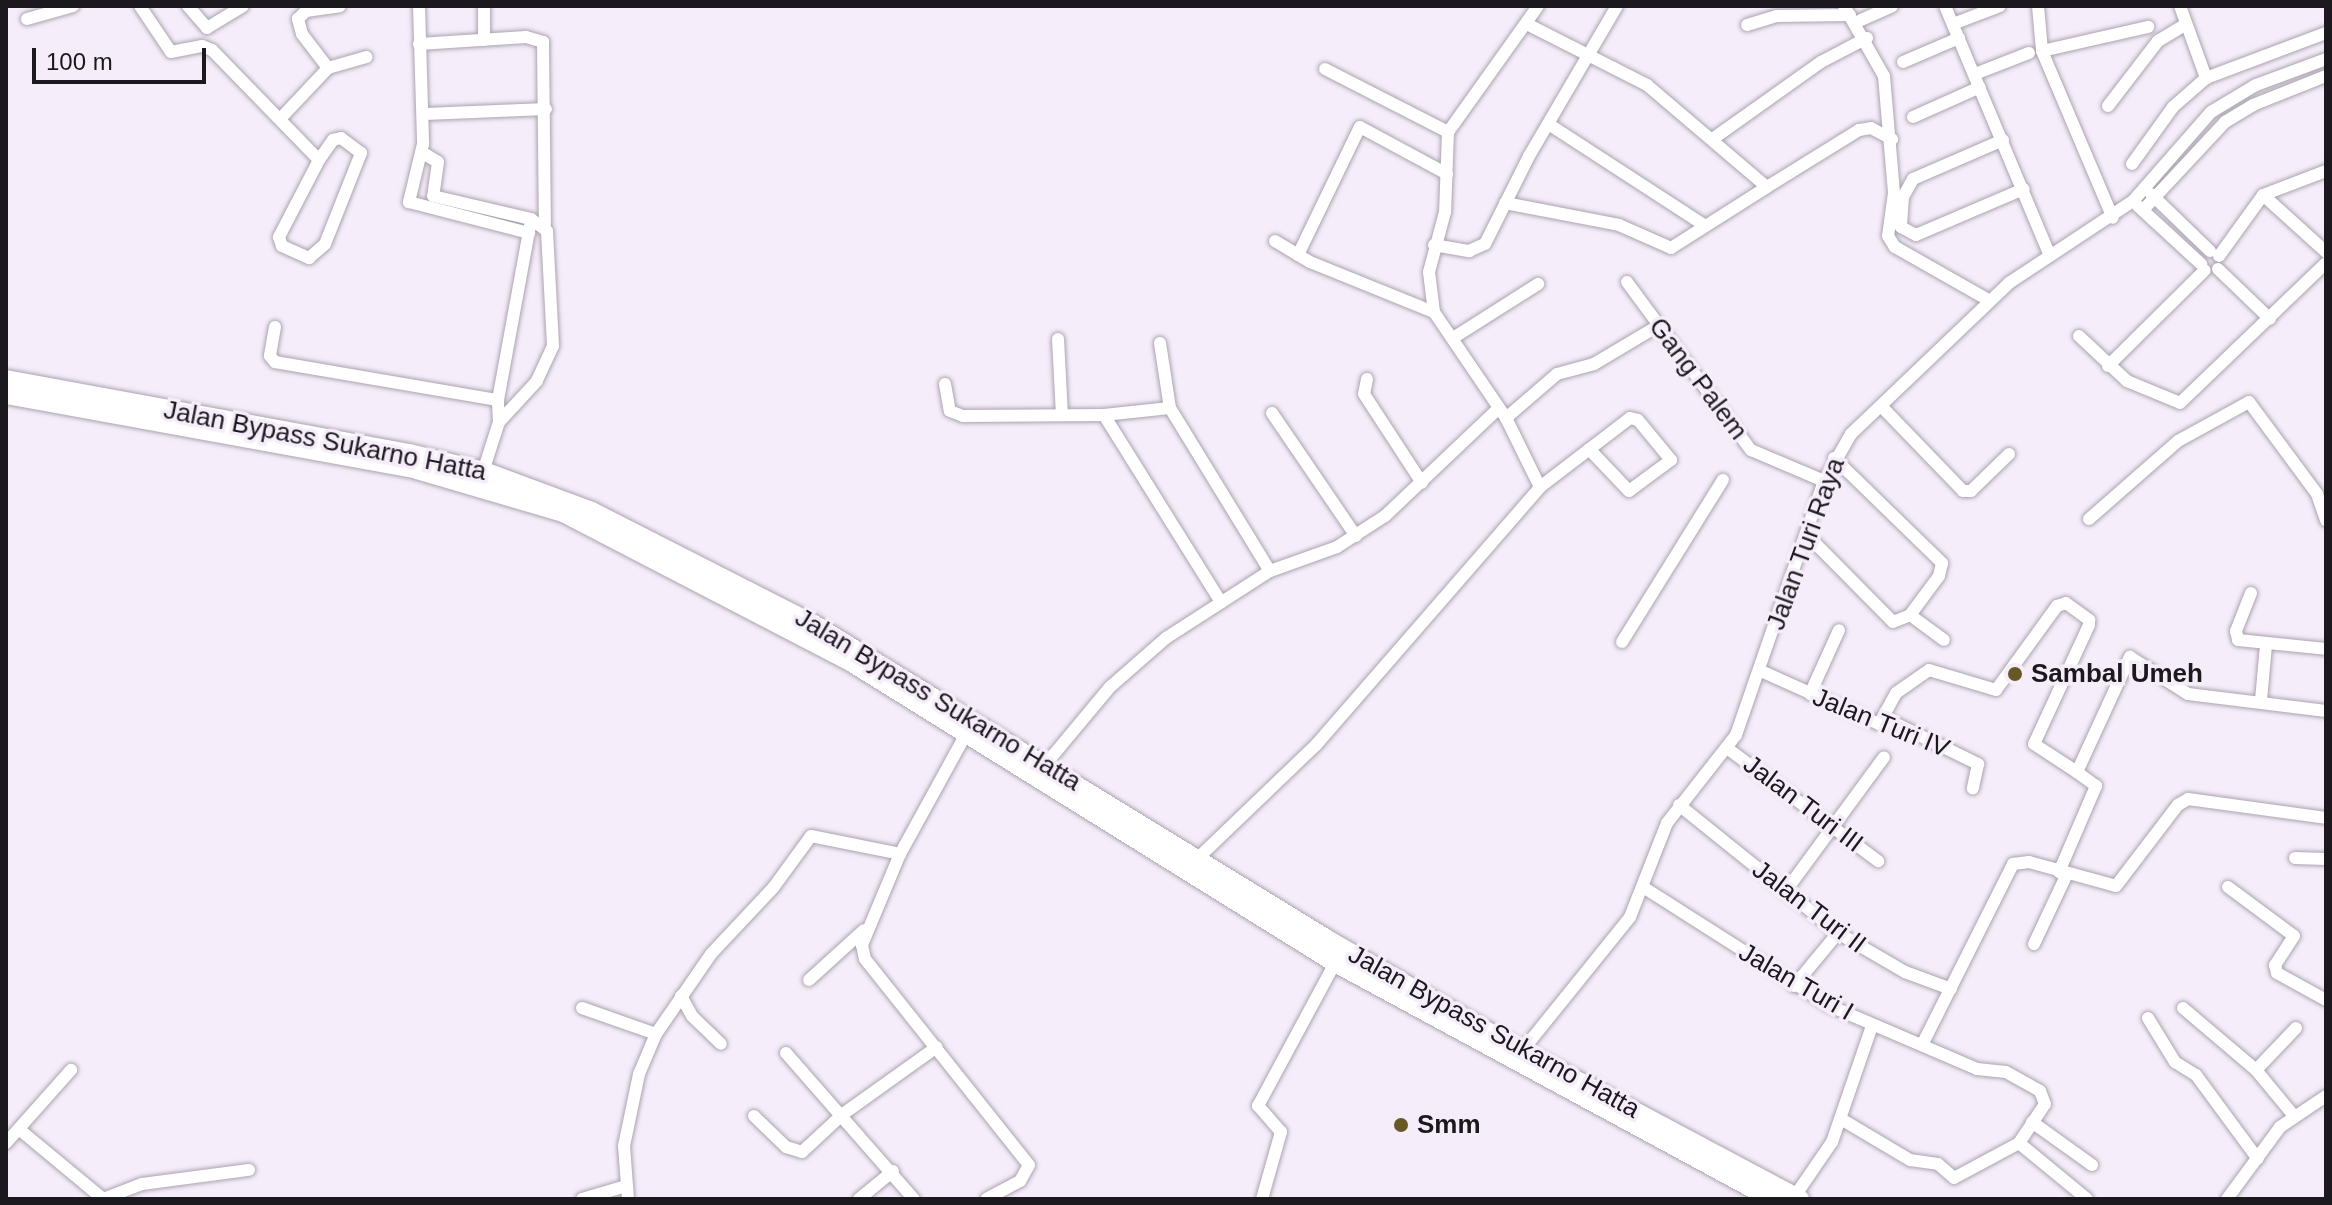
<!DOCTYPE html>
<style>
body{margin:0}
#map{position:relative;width:2332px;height:1205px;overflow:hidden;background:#f6edfa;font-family:Helvetica,sans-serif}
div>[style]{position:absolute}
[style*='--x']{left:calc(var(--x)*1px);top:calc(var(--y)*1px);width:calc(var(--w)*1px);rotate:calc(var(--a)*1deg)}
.roads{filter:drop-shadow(0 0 2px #aba3af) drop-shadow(0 0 2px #aba3af)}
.minor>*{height:12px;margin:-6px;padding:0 6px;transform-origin:6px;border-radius:6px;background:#fff}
.highway>*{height:18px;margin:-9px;padding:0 9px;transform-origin:9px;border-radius:9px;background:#fff}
.dots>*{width:22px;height:22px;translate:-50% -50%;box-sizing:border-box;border:4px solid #f6edfa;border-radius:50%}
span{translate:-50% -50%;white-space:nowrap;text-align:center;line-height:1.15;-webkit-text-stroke:7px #f6edfa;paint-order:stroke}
.street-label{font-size:26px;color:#1c191e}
.poi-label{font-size:26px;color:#1c191e;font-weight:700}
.left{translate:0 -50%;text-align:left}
.frame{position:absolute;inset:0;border:8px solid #1c191e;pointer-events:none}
.scale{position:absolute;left:32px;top:48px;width:174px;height:36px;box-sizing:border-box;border:4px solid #1c191e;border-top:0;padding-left:10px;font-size:24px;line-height:28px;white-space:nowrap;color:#1c191e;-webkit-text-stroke:6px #f6edfa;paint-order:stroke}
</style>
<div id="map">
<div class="roads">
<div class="minor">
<div style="--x:140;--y:6;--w:55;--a:56"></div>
<div style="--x:171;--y:52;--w:32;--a:-11"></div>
<div style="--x:202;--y:46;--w:11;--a:22"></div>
<div style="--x:212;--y:50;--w:153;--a:45.8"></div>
<div style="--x:319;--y:160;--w:87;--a:117.5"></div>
<div style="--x:279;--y:237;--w:9;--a:72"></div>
<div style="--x:282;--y:246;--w:30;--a:24"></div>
<div style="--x:309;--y:258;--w:21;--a:-41"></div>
<div style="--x:325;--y:244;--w:98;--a:-68.4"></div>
<div style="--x:361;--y:153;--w:25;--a:-143"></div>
<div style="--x:341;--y:138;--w:8;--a:166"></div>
<div style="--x:333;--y:140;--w:24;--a:125"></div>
<div style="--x:188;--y:6;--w:29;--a:49"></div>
<div style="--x:207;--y:28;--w:42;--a:-31.4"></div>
<div style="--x:419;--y:6;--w:138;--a:88.3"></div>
<div style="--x:423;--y:144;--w:60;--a:103.6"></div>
<div style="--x:409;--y:202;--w:124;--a:14.5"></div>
<div style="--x:484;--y:6;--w:34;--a:90"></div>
<div style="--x:1538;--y:6;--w:155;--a:125.5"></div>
<div style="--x:1448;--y:132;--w:80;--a:92.1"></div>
<div style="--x:1445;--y:212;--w:62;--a:104.9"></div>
<div style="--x:1429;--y:272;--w:40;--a:82.9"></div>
<div style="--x:1434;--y:312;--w:128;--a:55.8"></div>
<div style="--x:1506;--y:418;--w:77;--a:63.8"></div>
<div style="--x:1844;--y:6;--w:81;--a:60.3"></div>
<div style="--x:1884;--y:76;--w:117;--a:85.1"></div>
<div style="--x:1894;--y:193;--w:43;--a:97.9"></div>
<div style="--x:1888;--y:236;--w:13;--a:58"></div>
<div style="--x:1895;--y:247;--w:109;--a:29.6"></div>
<div style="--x:1945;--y:6;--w:271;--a:67.2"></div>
<div style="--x:2038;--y:6;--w:45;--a:84.9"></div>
<div style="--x:2042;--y:51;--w:181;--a:67"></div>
<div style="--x:2180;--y:6;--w:77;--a:70.1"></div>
<div style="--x:27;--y:19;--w:48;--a:-15.8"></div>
<div style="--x:1861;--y:20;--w:34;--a:-24"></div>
<div style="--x:1527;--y:24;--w:135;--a:26.9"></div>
<div style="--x:1647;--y:85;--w:157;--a:40.4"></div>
<div style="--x:1767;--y:187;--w:108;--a:-31.8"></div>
<div style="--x:1859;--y:130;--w:12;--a:-9"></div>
<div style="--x:1871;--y:128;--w:24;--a:28"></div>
<div style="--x:1953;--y:24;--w:50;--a:-21"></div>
<div style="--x:1747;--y:25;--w:31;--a:-17"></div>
<div style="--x:1777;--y:16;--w:73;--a:-0.8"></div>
<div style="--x:419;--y:44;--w:107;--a:-3.7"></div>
<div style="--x:526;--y:37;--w:18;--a:16"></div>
<div style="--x:543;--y:42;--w:183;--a:89.4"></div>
<div style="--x:2042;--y:51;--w:109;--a:-12.8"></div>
<div style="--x:1903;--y:62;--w:61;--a:-23.2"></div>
<div style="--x:328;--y:68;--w:43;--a:-127.4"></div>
<div style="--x:302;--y:34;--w:16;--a:-105"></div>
<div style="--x:298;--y:19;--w:11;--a:-45"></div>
<div style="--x:306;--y:11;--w:34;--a:-8"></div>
<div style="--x:1325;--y:69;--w:138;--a:27.1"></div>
<div style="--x:1975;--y:74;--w:58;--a:-21.3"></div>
<div style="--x:2108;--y:106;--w:82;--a:-52.4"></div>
<div style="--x:2158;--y:41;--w:33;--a:-31"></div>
<div style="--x:425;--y:114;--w:121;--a:-2.4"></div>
<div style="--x:1913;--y:117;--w:73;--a:-24.1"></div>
<div style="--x:280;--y:119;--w:70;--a:-46.7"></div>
<div style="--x:328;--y:68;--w:40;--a:-16"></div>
<div style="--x:1550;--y:125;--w:184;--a:33"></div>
<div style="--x:1714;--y:138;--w:131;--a:-35.4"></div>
<div style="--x:1821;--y:62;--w:52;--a:-27.6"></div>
<div style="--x:2003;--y:140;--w:98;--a:156.6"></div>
<div style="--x:1913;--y:179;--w:21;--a:119"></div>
<div style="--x:1903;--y:197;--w:30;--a:94"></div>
<div style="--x:1901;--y:227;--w:17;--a:28"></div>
<div style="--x:1916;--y:235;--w:117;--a:-23.1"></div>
<div style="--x:423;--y:153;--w:17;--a:31"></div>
<div style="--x:438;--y:162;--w:34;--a:98"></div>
<div style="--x:433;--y:196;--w:101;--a:13.2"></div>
<div style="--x:531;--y:219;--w:20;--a:37"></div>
<div style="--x:547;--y:231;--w:115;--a:87"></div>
<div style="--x:553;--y:346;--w:38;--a:115"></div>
<div style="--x:537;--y:381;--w:56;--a:132.8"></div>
<div style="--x:2132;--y:164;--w:70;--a:-54.3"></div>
<div style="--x:2173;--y:107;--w:44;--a:-41.3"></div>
<div style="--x:2206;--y:78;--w:128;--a:-20.6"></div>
<div style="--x:2151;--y:194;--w:82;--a:44"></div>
<div style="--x:2263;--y:195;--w:85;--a:42.1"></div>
<div style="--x:1505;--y:203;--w:116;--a:10.9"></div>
<div style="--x:1619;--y:225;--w:57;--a:23.9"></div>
<div style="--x:1671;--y:248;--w:114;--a:-32.4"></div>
<div style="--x:2138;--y:206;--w:86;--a:42.6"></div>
<div style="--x:2143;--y:210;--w:120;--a:-47"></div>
<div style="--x:2225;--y:122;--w:33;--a:-31"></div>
<div style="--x:2253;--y:105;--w:79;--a:-21.7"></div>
<div style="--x:1275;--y:241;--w:41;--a:31"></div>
<div style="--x:1310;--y:262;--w:134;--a:22"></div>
<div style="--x:1434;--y:245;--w:36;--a:10"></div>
<div style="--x:1469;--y:251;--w:17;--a:-24"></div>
<div style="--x:1485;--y:244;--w:98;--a:-63.4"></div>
<div style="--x:1529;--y:156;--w:174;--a:-59.6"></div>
<div style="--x:1298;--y:255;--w:142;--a:-64.2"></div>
<div style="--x:1360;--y:127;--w:99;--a:28.4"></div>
<div style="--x:2219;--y:256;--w:75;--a:-54.2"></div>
<div style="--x:2263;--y:195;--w:67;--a:-20.9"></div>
<div style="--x:2218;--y:269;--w:72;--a:43.9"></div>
<div style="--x:1627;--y:282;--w:209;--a:53.6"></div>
<div style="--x:1751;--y:450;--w:79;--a:23"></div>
<div style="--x:275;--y:327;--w:29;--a:100"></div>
<div style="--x:270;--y:356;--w:8;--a:50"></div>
<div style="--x:275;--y:362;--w:226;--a:9.7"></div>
<div style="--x:2079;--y:336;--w:66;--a:43.2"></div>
<div style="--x:2127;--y:381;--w:57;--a:22.5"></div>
<div style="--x:2180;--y:403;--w:202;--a:-43.8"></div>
<div style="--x:1453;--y:338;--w:101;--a:-32.4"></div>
<div style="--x:1058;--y:339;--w:76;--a:87"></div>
<div style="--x:1160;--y:343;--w:66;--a:81.3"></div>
<div style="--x:1170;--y:408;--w:191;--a:58.5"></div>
<div style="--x:2108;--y:366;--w:136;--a:-44.7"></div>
<div style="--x:1367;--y:379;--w:15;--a:101"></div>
<div style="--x:1364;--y:394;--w:106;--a:56.9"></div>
<div style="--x:945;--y:384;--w:27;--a:80"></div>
<div style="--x:950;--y:411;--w:14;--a:21"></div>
<div style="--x:963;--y:416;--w:141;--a:-0.4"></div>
<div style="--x:1104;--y:415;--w:66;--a:-6.1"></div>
<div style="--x:1881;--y:406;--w:118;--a:46"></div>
<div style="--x:1963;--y:491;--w:8;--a:0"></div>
<div style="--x:1971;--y:491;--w:53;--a:-44.2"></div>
<div style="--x:1272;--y:413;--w:149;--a:55.7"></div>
<div style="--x:1104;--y:415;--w:221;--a:58"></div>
<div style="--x:1506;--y:418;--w:67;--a:-40.8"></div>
<div style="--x:1557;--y:374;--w:38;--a:-15"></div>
<div style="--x:1594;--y:364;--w:72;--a:-30.8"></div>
<div style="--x:1834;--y:458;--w:151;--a:44.2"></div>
<div style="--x:1942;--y:563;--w:13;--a:103"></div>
<div style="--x:1939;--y:576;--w:49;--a:126.6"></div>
<div style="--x:1910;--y:615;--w:42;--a:36.3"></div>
<div style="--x:481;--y:478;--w:59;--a:-72.2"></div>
<div style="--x:499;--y:422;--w:22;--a:-93"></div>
<div style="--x:498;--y:400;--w:177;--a:-79.6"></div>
<div style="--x:2089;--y:519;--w:118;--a:-41.2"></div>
<div style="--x:2178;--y:441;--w:81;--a:-28.8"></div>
<div style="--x:2249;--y:402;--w:114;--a:53.5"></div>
<div style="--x:2317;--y:494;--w:28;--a:71"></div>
<div style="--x:1807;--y:535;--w:122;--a:45.3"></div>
<div style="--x:1893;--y:622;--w:18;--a:-22"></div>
<div style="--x:2251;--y:593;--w:41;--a:111.5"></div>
<div style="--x:2236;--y:631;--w:9;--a:77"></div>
<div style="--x:2238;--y:640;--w:88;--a:5.8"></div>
<div style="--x:1622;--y:642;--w:191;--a:-58.1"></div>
<div style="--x:1761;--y:671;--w:129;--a:24.2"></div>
<div style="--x:1879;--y:724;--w:35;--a:-61"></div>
<div style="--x:1896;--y:693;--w:40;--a:-34.9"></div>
<div style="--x:1929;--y:670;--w:70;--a:16.6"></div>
<div style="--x:1996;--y:690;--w:104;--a:-54"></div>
<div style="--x:2057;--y:606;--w:9;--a:-18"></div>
<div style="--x:2066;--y:603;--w:29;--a:36"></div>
<div style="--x:2089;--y:620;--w:5;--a:90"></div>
<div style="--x:2089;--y:625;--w:131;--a:114.8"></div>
<div style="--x:2034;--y:744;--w:51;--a:33.1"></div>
<div style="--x:1810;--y:694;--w:70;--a:-65.6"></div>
<div style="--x:2261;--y:700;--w:55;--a:-84.8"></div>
<div style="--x:1884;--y:718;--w:105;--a:26.1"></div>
<div style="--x:1978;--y:764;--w:25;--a:102"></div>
<div style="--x:966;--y:734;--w:137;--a:118.8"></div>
<div style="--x:900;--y:854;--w:99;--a:112.7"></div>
<div style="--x:862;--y:945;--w:14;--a:78"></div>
<div style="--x:865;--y:959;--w:263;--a:51.5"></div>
<div style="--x:1029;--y:1165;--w:18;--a:119"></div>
<div style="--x:1020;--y:1181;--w:38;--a:152"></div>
<div style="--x:1727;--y:748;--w:189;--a:36.8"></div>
<div style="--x:1045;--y:765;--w:102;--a:-50.2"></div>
<div style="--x:1110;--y:687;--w:74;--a:-41.2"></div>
<div style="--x:1166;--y:638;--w:124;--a:-32.8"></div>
<div style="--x:1270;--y:571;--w:71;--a:-19.7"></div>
<div style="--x:1337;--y:547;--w:57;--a:-32.9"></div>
<div style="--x:1385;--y:516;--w:157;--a:-43.5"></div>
<div style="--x:1679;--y:805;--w:204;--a:38.8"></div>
<div style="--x:1838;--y:933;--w:78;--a:30.2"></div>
<div style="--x:1905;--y:972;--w:49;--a:20.3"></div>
<div style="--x:2295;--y:858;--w:31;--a:2"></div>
<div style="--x:1196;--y:860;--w:166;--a:-43.8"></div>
<div style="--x:1316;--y:745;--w:342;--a:-49"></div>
<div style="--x:1540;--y:487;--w:113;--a:-37.5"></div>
<div style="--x:1630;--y:418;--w:8;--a:14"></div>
<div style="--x:1638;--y:420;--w:52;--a:50.5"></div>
<div style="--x:1671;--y:460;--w:52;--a:143.6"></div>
<div style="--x:1629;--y:491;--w:58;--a:-133.6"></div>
<div style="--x:2059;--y:872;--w:94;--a:-66.7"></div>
<div style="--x:2096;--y:786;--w:24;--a:-144"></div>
<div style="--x:2077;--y:772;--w:127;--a:-65.3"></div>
<div style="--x:2130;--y:657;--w:69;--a:32.5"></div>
<div style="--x:2188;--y:694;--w:139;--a:7"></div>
<div style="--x:1643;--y:887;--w:222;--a:32.5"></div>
<div style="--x:1830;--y:1006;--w:160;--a:23.2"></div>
<div style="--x:1977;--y:1069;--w:29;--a:6"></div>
<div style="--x:2006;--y:1072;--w:39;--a:29"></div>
<div style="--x:2040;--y:1091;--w:14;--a:69"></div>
<div style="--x:2045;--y:1104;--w:47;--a:123.7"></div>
<div style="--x:2019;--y:1143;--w:88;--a:39.5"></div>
<div style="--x:2228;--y:887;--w:82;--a:36.6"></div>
<div style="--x:2294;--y:936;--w:35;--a:123"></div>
<div style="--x:2275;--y:965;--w:8;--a:76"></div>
<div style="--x:2277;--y:973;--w:56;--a:28.9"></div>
<div style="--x:1785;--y:892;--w:167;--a:-53.7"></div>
<div style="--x:2034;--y:944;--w:77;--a:-64.8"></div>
<div style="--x:809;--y:980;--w:74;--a:-42.3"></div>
<div style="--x:1794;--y:986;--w:69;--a:-50.3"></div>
<div style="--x:681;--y:996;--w:23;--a:61"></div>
<div style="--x:692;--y:1016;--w:40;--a:44"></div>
<div style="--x:582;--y:1008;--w:78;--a:19.4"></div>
<div style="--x:2183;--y:1008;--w:96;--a:40.3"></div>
<div style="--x:2256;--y:1070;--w:60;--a:50.4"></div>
<div style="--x:2148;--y:1018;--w:52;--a:58.5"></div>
<div style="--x:2175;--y:1062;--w:25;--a:32"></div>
<div style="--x:2196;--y:1075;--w:104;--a:53.6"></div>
<div style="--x:1922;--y:1045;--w:203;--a:-63.3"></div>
<div style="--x:2013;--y:864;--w:16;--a:-7"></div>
<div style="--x:2029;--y:862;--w:90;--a:15.4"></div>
<div style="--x:2116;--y:886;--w:102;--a:-52.6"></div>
<div style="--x:2178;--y:805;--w:12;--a:-31"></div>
<div style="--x:2188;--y:799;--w:139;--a:7.8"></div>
<div style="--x:1522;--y:1051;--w:172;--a:-51.1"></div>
<div style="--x:1630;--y:917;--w:101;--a:-68.5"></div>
<div style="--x:1667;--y:823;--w:112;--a:-51.9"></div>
<div style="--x:1736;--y:735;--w:269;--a:-70.9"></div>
<div style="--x:1824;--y:481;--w:54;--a:-60.1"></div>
<div style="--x:1851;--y:434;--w:219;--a:-43.7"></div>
<div style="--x:2009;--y:283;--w:149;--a:-33.5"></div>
<div style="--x:2133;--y:201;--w:118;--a:-48.8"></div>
<div style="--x:2211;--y:112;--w:52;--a:-31"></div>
<div style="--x:2256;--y:85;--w:75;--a:-20.4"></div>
<div style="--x:786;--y:1053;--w:194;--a:48.8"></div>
<div style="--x:2256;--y:1070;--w:58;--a:-46.4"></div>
<div style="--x:754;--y:1116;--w:45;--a:44.1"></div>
<div style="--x:786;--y:1147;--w:17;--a:17"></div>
<div style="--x:802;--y:1152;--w:56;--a:-42.8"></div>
<div style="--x:843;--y:1114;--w:115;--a:-35.5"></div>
<div style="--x:1841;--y:1119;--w:80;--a:30.7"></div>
<div style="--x:1910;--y:1160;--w:28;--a:8"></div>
<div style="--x:1938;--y:1164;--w:21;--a:41"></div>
<div style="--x:1954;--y:1178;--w:74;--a:-28.3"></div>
<div style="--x:2032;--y:1122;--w:74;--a:35.6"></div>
<div style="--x:20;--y:1130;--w:108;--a:39.7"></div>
<div style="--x:103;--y:1199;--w:42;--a:-21"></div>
<div style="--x:142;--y:1184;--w:108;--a:-7.5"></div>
<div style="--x:6;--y:1143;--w:98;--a:-48.3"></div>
<div style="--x:1795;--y:1196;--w:65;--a:-55.6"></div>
<div style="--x:1832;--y:1142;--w:123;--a:-71"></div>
<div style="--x:582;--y:1199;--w:46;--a:-16.5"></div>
<div style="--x:628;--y:1199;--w:53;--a:-94.3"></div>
<div style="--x:624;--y:1146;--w:74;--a:-78.2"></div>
<div style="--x:639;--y:1074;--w:43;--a:-67"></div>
<div style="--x:656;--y:1034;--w:97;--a:-55.5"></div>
<div style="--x:711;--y:954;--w:91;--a:-46.8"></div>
<div style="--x:773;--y:888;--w:64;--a:-53.8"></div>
<div style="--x:811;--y:836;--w:91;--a:11.4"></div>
<div style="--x:859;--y:1199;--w:44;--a:-39.5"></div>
<div style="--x:1262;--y:1199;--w:70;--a:-74.2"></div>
<div style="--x:1281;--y:1132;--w:35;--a:-131"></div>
<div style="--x:1258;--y:1106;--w:162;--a:-61.7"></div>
<div style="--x:2227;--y:1199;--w:89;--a:-53.6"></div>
<div style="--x:2280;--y:1127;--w:55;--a:-34"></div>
</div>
<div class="highway">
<div style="--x:6;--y:379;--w:410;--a:10.4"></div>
<div style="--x:409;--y:453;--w:77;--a:13.5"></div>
<div style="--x:484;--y:471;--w:115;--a:20.3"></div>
<div style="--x:592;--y:511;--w:247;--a:27"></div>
<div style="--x:812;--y:623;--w:606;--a:31.51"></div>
<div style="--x:1329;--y:940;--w:223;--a:29.9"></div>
<div style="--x:1522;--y:1051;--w:315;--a:28"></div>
<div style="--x:6;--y:395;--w:418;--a:10.3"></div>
<div style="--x:417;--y:470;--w:152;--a:16.4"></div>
<div style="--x:563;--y:513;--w:326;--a:27.4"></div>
<div style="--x:852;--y:663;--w:569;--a:31.85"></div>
<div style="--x:1335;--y:963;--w:496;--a:28.4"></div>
</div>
</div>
<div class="dots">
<div style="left:2015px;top:674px;background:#685825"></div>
<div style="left:1401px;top:1125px;background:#685825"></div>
</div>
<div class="street-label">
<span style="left:1698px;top:379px;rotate:53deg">Gang Palem</span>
<span style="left:325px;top:441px;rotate:11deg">Jalan Bypass Sukarno Hatta</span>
<span style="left:1806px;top:544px;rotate:-70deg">Jalan Turi Raya</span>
<span style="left:938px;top:700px;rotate:31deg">Jalan Bypass Sukarno Hatta</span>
<span style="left:1881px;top:723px;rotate:22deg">Jalan Turi IV</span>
<span style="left:1803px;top:804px;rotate:37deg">Jalan Turi III</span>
<span style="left:1809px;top:907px;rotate:37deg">Jalan Turi II</span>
<span style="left:1796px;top:982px;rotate:30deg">Jalan Turi I</span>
<span style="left:1494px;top:1032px;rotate:29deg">Jalan Bypass Sukarno Hatta</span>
</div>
<div class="poi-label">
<span class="left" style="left:2031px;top:674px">Sambal Umeh</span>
<span class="left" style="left:1417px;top:1125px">Smm</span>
</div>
<div class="frame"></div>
<div class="scale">100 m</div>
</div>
